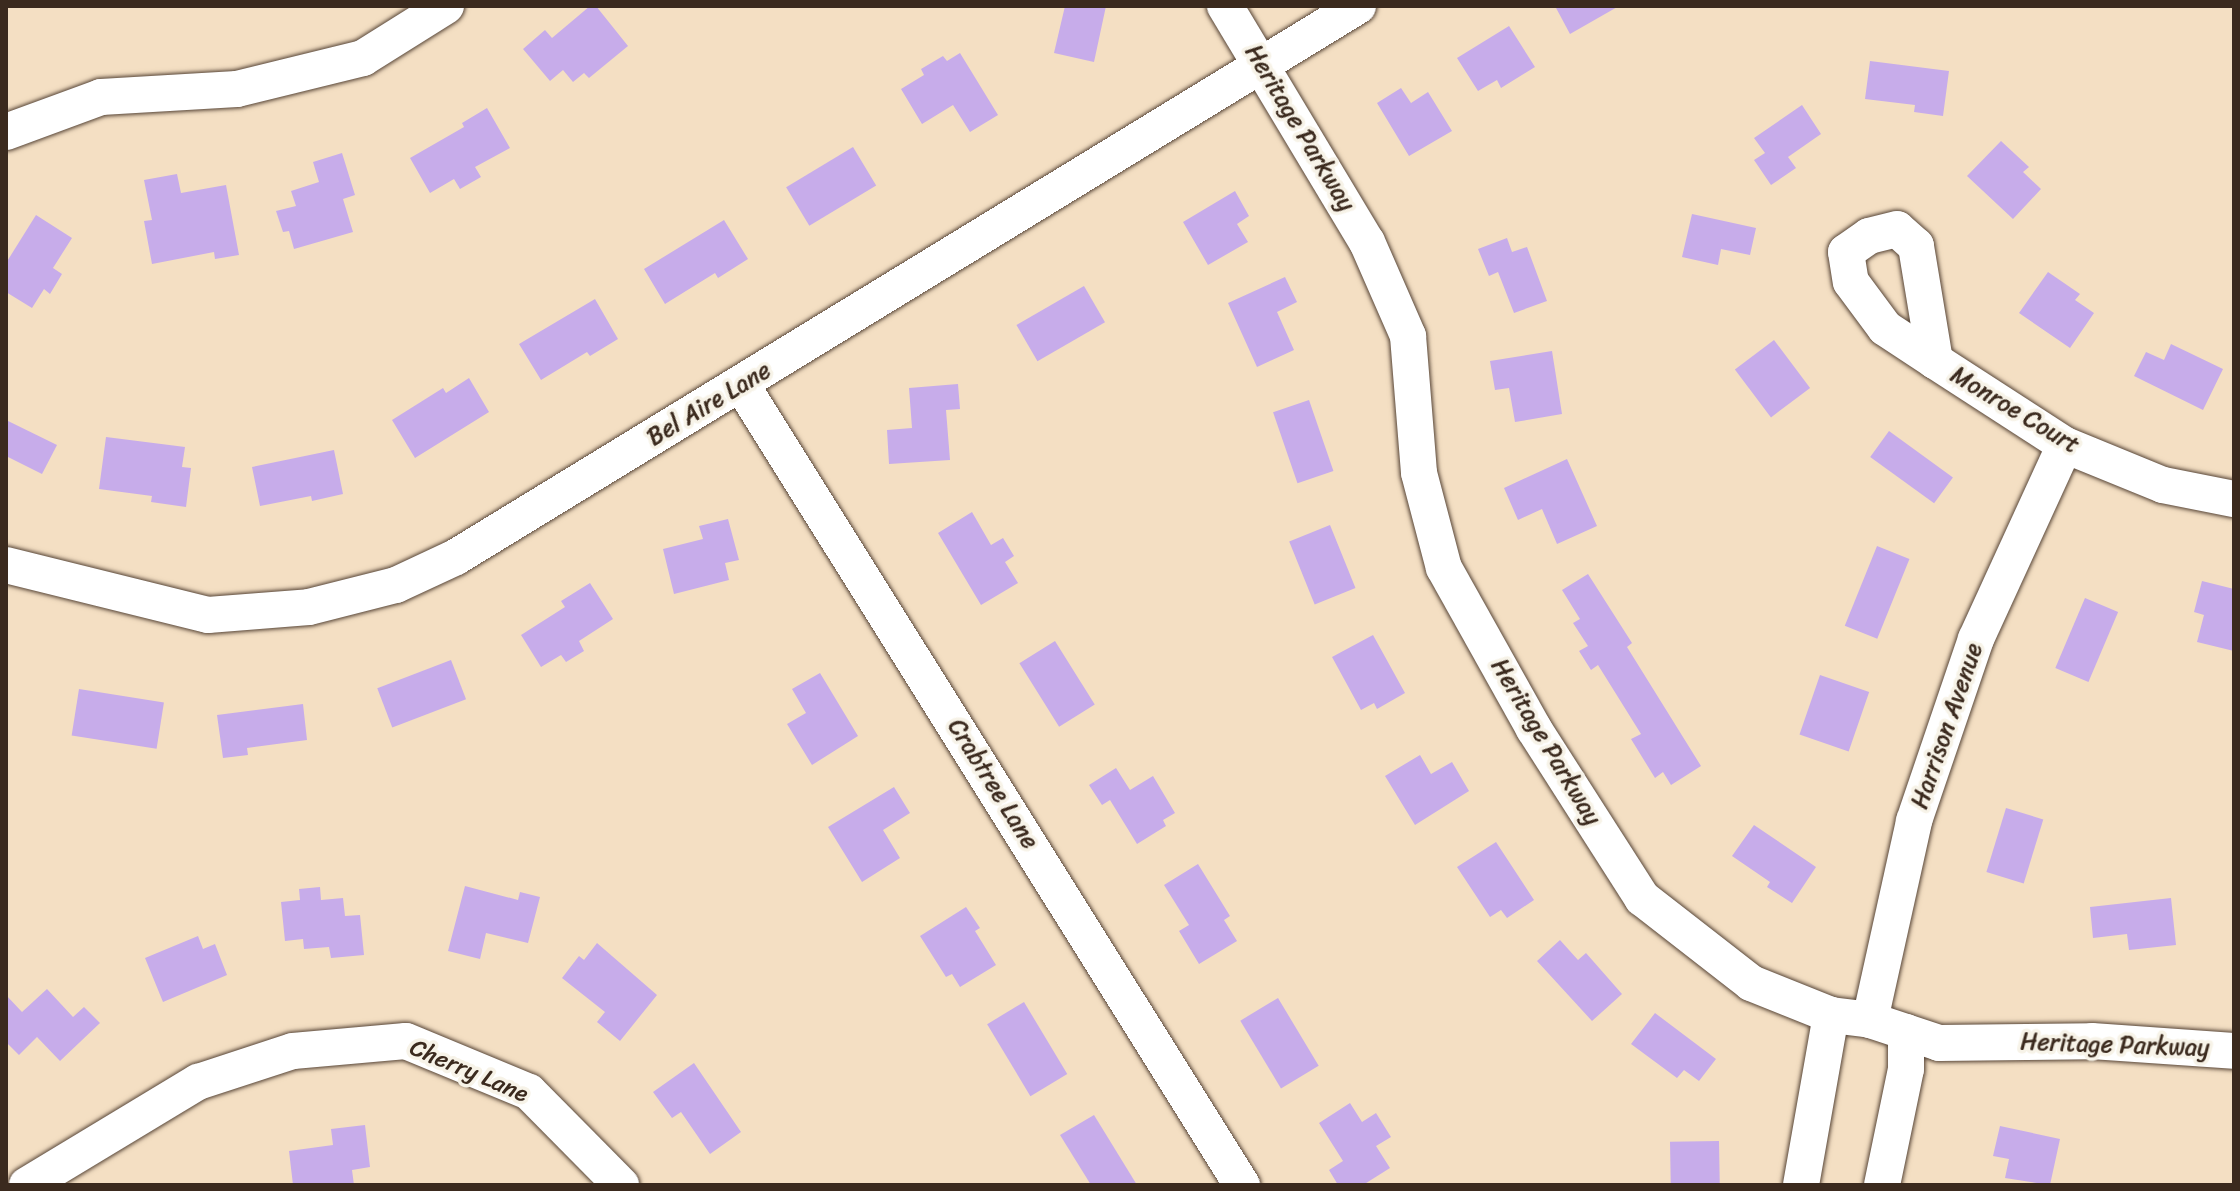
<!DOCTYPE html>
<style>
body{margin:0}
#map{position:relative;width:2240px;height:1191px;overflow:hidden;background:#f4dfc3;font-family:Sriracha,sans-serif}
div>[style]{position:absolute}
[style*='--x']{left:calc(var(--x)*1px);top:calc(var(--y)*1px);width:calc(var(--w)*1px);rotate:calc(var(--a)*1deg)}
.building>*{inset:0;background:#c7acea;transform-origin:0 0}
.roads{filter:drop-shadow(0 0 2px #574537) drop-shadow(0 0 2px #574537)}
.minor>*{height:36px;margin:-18px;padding:0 18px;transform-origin:18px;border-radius:18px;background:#fff}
span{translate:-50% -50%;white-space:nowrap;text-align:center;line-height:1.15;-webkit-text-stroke:7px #f7f3e8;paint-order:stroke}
.street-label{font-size:24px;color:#3b2a1e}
.frame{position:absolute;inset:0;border:8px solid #3b2a1e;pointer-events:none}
</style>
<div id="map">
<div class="building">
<div style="clip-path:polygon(590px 6px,596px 6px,628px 46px,589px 78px,584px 73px,573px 82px,563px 70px,550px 81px,523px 49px,545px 30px,552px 38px)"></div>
<div style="clip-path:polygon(1065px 6px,1106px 6px,1094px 62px,1054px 53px)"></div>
<div style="clip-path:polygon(1555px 6px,1619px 6px,1570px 34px)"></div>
<div style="clip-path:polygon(1509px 26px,1535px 67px,1501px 88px,1497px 80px,1478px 91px,1457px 58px)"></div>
<div style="clip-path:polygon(960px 53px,998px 115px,970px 132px,953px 105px,922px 124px,901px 89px,924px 75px,921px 69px,943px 56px,947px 61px)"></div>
<div style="clip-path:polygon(1870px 61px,1949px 71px,1943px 116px,1914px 112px,1915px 105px,1865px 99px)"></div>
<div style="clip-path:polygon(1401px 88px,1411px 103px,1428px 92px,1452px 131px,1409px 156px,1377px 103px)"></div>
<div style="clip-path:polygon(1802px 105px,1821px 134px,1788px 157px,1796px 168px,1771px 185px,1754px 160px,1765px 153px,1754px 138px)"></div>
<div style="clip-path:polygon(487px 108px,510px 148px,475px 167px,481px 177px,460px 189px,454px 179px,430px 193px,410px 158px,464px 127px,462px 123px)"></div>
<div style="clip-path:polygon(2001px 141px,2029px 167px,2023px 172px,2041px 189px,2013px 219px,1967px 176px)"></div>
<div style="left:853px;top:147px;width:45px;height:78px;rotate:59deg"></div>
<div style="clip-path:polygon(342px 153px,355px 195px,343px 199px,353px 232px,294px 249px,289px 231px,283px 232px,276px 211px,296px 206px,291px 191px,319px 182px,313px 162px)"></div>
<div style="clip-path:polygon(177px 174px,181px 193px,226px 185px,239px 255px,215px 259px,214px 252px,152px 264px,144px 221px,152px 220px,144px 180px)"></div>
<div style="clip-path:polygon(1235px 191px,1249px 216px,1237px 224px,1248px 242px,1208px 265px,1183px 222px)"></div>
<div style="clip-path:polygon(1692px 214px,1756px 228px,1750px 255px,1721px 249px,1718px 265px,1682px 257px)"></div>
<div style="clip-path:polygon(36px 215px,72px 238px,53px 268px,62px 274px,50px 294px,44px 289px,32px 308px,6px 292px,6px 263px)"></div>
<div style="clip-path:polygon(724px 220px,748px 259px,718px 278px,715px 273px,665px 304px,644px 269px)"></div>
<div style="clip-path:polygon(1507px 238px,1512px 252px,1527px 247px,1547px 301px,1514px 313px,1498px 272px,1489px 276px,1478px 249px)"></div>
<div style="clip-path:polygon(2048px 272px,2080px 294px,2075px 300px,2094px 313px,2070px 348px,2019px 313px)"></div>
<div style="clip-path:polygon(1285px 277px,1297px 302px,1277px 312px,1294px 350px,1257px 367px,1228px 303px)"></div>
<div style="left:1084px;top:286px;width:42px;height:78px;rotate:60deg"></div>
<div style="clip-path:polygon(595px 299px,618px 339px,590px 356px,587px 352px,541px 380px,519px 344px)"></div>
<div style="left:1774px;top:340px;width:60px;height:49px;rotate:53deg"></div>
<div style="clip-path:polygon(2171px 344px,2223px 369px,2203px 410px,2134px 376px,2146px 352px,2164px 360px)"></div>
<div style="clip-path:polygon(1552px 351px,1562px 414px,1515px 422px,1509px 388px,1495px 390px,1490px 361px)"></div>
<div style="clip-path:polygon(469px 378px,489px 412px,415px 458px,392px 420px,443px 388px,446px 393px)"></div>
<div style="clip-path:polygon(958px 384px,960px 409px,946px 410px,950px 460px,889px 464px,887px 430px,912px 428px,909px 388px)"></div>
<div style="left:1309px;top:400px;width:75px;height:38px;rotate:71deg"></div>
<div style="clip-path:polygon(6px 420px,57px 445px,42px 474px,6px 456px)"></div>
<div style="left:1889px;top:431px;width:79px;height:32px;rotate:36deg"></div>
<div style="clip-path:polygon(106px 437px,185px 447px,182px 467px,191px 468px,186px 507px,151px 502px,152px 496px,99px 489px)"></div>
<div style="clip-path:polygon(334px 450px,343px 494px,312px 501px,311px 496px,260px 506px,252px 467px)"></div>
<div style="clip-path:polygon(1567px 459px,1597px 526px,1557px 544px,1542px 509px,1518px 520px,1504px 488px)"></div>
<div style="clip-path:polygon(972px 512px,991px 545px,1003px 538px,1014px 556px,1005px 562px,1018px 583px,981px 605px,938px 533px)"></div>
<div style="clip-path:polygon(728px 519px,739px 560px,725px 563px,729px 580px,674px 594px,663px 549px,703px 539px,699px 526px)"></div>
<div style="left:1330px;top:525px;width:68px;height:44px;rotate:68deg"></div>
<div style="left:1877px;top:546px;width:35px;height:86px;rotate:22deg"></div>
<div style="clip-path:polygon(1588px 574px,1632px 643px,1627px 647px,1701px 766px,1671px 785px,1663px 772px,1655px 778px,1631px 739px,1641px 734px,1598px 665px,1591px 670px,1579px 651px,1588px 646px,1573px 623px,1580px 619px,1562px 590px)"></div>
<div style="clip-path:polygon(2202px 581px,2234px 589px,2234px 651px,2197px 642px,2204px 615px,2194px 612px)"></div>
<div style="clip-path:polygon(590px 583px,613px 619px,579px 641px,584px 651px,566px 662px,561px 655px,541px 667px,521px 635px,565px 607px,561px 601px)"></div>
<div style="left:2085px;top:598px;width:36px;height:76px;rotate:23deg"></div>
<div style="clip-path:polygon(1373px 635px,1405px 693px,1377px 709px,1374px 703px,1361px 710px,1332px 657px)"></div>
<div style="left:1055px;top:641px;width:75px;height:42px;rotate:58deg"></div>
<div style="left:451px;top:660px;width:42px;height:79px;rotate:69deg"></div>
<div style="clip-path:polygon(820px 673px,858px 736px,812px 765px,787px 724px,806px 713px,792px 689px)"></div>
<div style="left:1820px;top:675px;width:52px;height:63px;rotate:19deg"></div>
<div style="left:79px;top:689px;width:86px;height:47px;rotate:9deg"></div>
<div style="clip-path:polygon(303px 704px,307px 740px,247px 748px,248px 755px,223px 758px,217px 715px)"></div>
<div style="clip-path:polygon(1420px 755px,1431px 774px,1452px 762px,1469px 791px,1415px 825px,1385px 776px)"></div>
<div style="clip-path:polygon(1116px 768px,1130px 790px,1153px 776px,1175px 813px,1163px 820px,1166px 826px,1137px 844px,1110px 800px,1102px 805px,1089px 785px)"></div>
<div style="clip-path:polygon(894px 787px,910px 813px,883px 830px,900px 858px,862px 882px,828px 827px)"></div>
<div style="left:2006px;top:808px;width:39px;height:67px;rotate:17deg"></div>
<div style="clip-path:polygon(1754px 825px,1816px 867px,1792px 903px,1767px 887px,1770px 882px,1732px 856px)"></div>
<div style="clip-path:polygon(1496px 842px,1534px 900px,1507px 918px,1501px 910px,1490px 917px,1457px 867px)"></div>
<div style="clip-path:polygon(1198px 864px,1230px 916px,1224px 920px,1237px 941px,1199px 964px,1179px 931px,1189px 925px,1164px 885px)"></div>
<div style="clip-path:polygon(465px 886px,518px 900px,520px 892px,540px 897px,528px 943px,486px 933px,480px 959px,448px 951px)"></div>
<div style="clip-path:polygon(320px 887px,321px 900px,343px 898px,345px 916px,360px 915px,364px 955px,331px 958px,329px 947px,304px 949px,303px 939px,285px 941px,281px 902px,300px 900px,299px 889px)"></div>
<div style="clip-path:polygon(2171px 898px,2176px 945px,2129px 950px,2127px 934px,2093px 938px,2090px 907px)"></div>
<div style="clip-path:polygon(966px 907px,980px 928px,975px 931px,996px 965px,960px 987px,952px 974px,946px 977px,920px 936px)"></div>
<div style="clip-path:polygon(198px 936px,203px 949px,215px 944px,227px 975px,163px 1002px,145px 958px)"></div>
<div style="clip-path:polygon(1560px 940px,1578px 960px,1586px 953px,1622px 994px,1592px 1021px,1537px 961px)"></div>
<div style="clip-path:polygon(597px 943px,657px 995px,620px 1041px,597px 1022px,605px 1012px,562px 978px,579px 956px,584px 960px)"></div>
<div style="clip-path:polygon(47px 989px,73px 1017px,84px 1007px,100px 1023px,60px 1061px,37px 1037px,19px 1055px,6px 1042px,6px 995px,22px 1012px)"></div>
<div style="left:1278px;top:998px;width:79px;height:44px;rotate:59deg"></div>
<div style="left:1024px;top:1002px;width:84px;height:43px;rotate:59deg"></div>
<div style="clip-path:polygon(1655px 1013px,1716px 1059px,1699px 1081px,1684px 1070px,1677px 1078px,1631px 1044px)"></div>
<div style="clip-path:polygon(694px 1063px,741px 1132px,710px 1154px,681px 1112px,672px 1118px,653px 1092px)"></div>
<div style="clip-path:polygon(1350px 1103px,1362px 1122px,1376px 1113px,1391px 1137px,1376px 1146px,1390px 1168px,1363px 1185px,1338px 1185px,1329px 1170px,1343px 1161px,1319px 1123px)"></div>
<div style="clip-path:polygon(1094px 1115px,1137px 1185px,1091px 1185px,1060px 1135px)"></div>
<div style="clip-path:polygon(365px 1125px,370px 1167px,352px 1170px,354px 1185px,293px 1185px,289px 1151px,333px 1145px,331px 1129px)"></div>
<div style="clip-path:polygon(2000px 1126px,2060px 1139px,2050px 1185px,2005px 1178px,2009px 1159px,1993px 1156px)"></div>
<div style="left:1719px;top:1141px;width:44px;height:49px;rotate:89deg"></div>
</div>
<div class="roads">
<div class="minor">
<div style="--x:1225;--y:6;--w:275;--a:59"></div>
<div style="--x:1367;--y:242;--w:103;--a:66.4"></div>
<div style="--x:1408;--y:336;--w:137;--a:85.4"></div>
<div style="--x:1419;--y:473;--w:98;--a:75.3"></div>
<div style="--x:1444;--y:568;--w:184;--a:60.8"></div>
<div style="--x:1534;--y:729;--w:201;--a:57.4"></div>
<div style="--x:1642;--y:898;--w:138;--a:37.9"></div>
<div style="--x:1751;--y:983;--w:86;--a:21.8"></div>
<div style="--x:1831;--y:1015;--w:39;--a:7"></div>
<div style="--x:1870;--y:1020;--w:73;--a:18.4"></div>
<div style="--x:1939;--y:1043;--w:153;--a:-0.7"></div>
<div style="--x:2092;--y:1041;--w:142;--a:4"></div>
<div style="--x:6;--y:132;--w:101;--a:-20.2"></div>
<div style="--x:101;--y:97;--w:136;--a:-3.4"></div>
<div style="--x:237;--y:89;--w:130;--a:-13.8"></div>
<div style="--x:363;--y:58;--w:98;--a:-32.1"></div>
<div style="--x:1935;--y:361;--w:117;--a:-99.4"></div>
<div style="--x:1916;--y:246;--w:25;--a:-138"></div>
<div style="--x:1897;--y:229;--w:29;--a:166"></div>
<div style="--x:1869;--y:236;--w:28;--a:145"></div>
<div style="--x:1846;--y:252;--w:30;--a:81"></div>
<div style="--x:1851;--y:282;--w:57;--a:53.5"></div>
<div style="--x:1885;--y:328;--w:60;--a:33.4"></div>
<div style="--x:1935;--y:361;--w:155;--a:32.9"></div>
<div style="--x:2065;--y:445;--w:106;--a:22.2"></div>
<div style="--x:2163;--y:485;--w:72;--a:11.2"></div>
<div style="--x:741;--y:384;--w:945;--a:57.98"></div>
<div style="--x:6;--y:565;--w:208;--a:13.9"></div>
<div style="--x:208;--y:615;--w:101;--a:-4.5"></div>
<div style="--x:309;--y:607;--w:90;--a:-14.2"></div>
<div style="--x:396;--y:585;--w:66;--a:-25"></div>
<div style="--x:456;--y:557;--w:1057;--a:-31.42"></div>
<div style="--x:1870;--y:1020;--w:204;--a:-77.5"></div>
<div style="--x:1914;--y:821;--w:192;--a:-71.2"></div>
<div style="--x:1976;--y:639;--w:213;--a:-65.4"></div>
<div style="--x:27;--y:1185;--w:200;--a:-31.1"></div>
<div style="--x:198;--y:1082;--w:100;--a:-18.1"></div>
<div style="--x:293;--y:1051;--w:113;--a:-5.1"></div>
<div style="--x:406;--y:1041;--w:133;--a:22.5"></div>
<div style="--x:529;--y:1092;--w:131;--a:45.3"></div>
<div style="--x:1801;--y:1185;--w:173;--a:-80"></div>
<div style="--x:1882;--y:1185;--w:118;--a:-78.3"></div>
<div style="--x:1906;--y:1069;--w:37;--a:-90"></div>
</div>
</div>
<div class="street-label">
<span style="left:1300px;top:128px;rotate:59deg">Heritage Parkway</span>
<span style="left:709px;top:404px;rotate:-31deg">Bel Aire Lane</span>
<span style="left:2015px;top:410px;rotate:31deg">Monroe Court</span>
<span style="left:1947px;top:726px;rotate:-71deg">Harrison Avenue</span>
<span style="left:1546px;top:742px;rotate:59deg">Heritage Parkway</span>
<span style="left:993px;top:784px;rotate:58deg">Crabtree Lane</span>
<span style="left:2115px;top:1045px;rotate:2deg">Heritage Parkway</span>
<span style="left:469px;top:1071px;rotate:23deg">Cherry Lane</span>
</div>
<div class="frame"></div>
</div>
